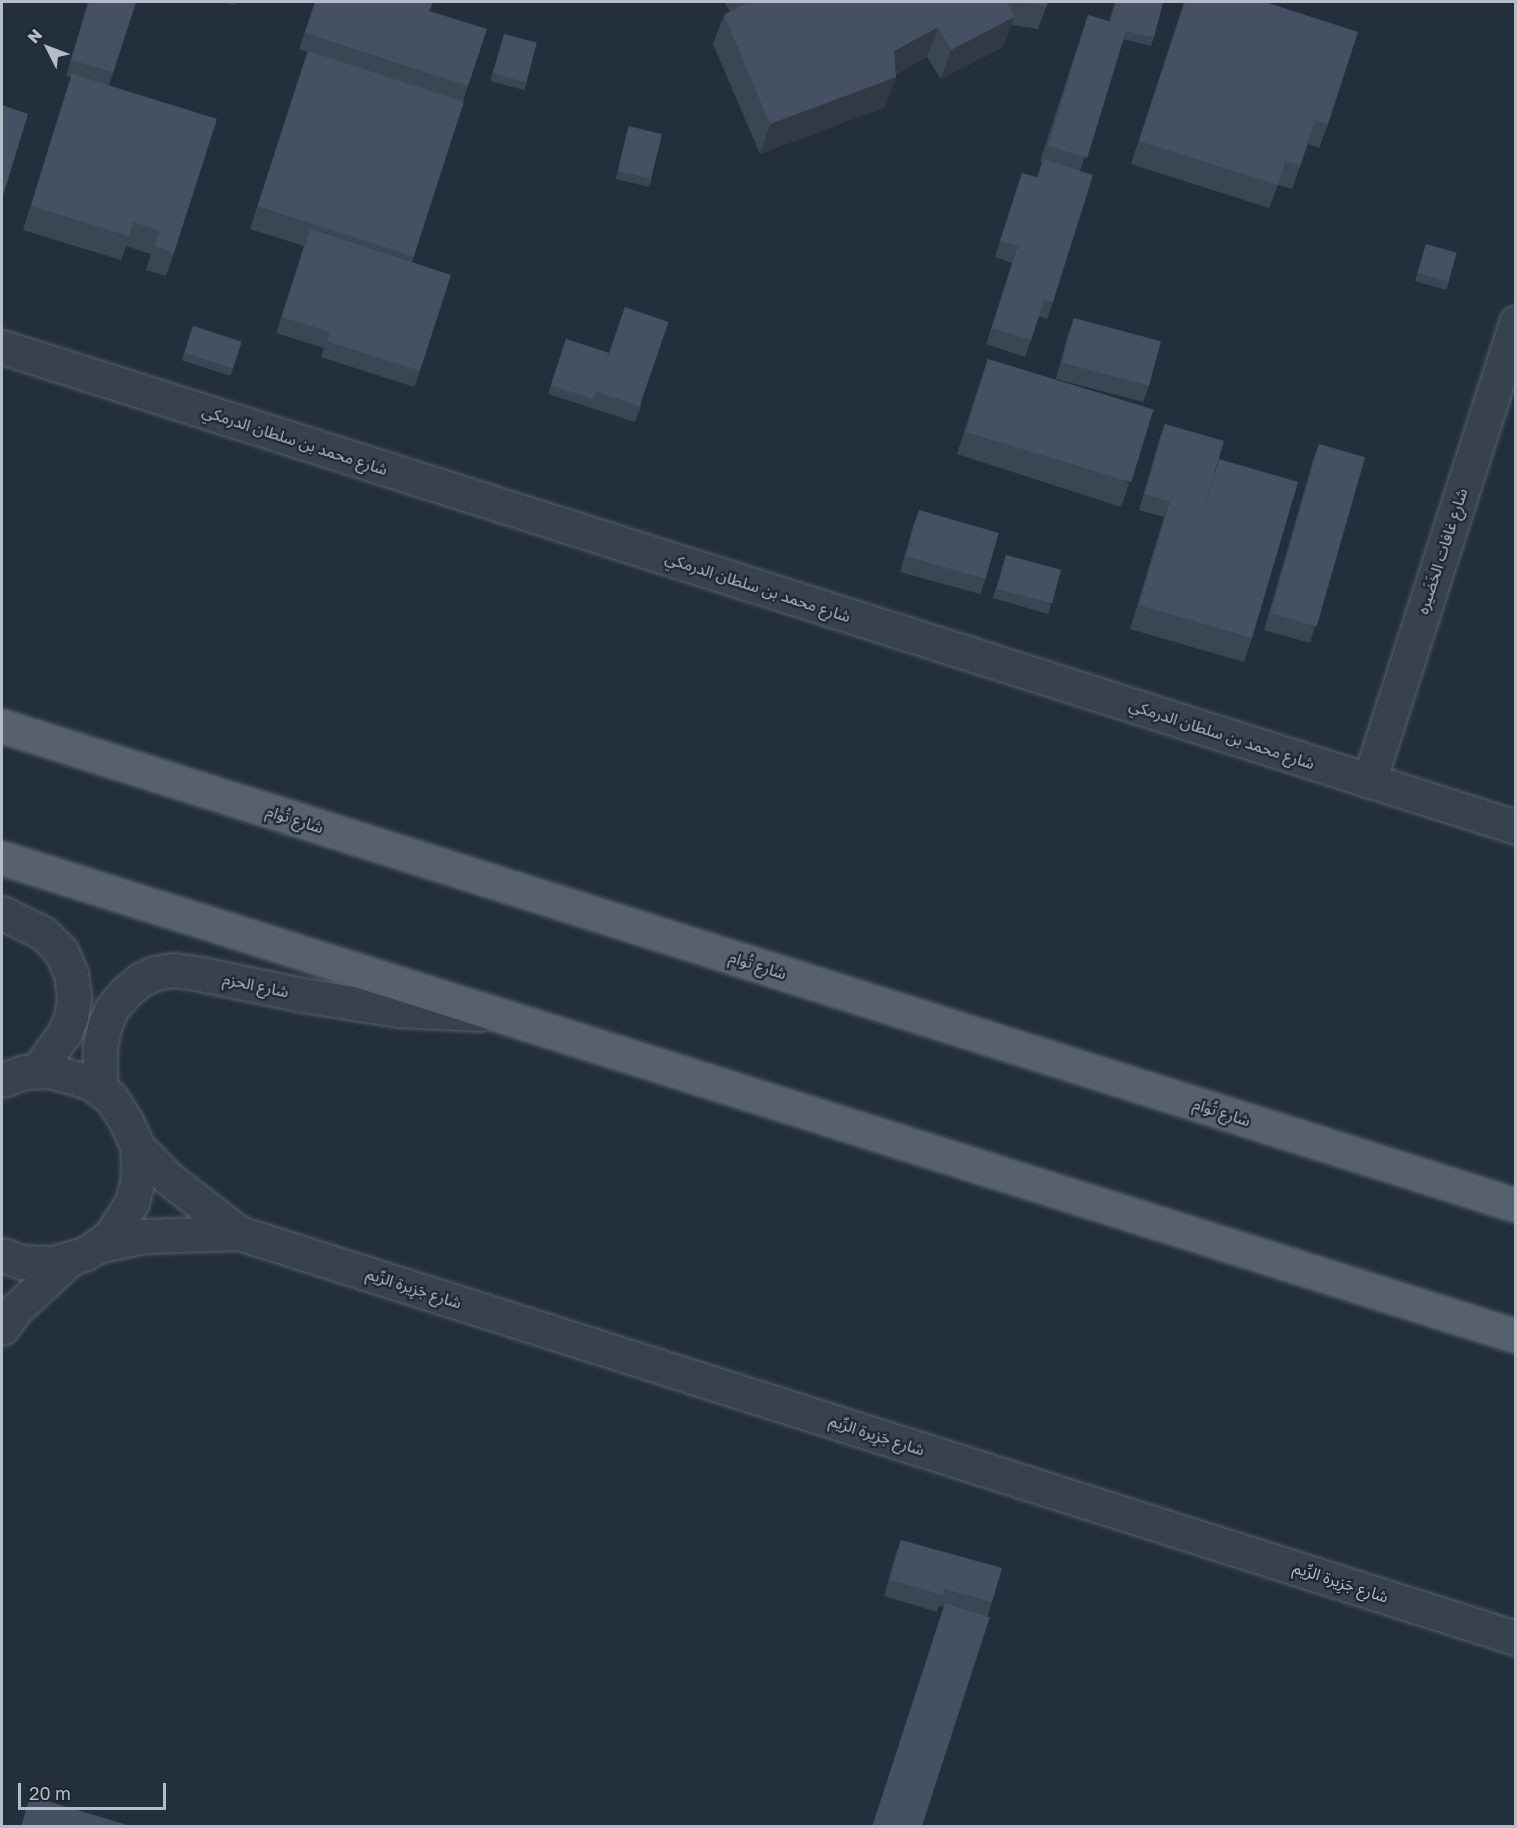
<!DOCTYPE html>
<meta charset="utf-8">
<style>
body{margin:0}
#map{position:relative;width:1517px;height:1828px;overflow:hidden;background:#242f3e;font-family:"Golos Text","Noto Sans Arabic",sans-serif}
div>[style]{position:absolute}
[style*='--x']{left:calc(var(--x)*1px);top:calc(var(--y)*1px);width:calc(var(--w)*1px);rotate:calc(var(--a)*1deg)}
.roads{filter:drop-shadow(0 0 2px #565f6c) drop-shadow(0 0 2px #565f6c)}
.street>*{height:33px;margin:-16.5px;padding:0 16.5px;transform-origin:16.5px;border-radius:16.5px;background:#38414e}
.primary>*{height:33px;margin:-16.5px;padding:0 16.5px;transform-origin:16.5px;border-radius:16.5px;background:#56606e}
.wall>*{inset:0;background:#3b4654;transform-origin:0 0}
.shaded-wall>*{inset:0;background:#303945}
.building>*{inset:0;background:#455162;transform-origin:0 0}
span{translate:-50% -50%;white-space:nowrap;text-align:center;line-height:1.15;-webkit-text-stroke:4.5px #1d2633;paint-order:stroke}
.street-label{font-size:16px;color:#b4bcc9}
.frame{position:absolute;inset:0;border:3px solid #b4bcc9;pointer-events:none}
.north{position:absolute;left:18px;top:18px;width:60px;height:60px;-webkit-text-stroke:4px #1d2633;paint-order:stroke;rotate:312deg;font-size:16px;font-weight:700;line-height:24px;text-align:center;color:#b4bcc9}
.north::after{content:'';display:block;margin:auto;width:21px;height:27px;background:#b4bcc9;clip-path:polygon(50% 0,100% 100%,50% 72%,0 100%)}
.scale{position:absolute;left:18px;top:1783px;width:148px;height:27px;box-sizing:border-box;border:3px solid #b4bcc9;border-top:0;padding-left:8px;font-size:18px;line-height:21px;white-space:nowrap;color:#b4bcc9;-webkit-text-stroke:4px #1d2633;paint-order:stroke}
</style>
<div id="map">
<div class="roads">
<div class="street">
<div style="--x:2;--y:347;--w:1588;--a:17.59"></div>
<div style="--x:1369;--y:781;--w:482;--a:-72.2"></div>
<div style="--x:2;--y:913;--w:46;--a:26"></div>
<div style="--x:43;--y:933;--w:25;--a:45"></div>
<div style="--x:61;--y:951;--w:24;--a:66"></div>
<div style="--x:71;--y:973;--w:25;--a:83"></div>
<div style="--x:74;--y:998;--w:19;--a:99"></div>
<div style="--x:71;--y:1017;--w:16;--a:112"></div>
<div style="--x:65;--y:1032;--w:48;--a:125.7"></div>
<div style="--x:2;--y:1080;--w:23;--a:-20"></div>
<div style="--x:24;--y:1072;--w:26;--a:-2"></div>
<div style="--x:50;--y:1071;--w:41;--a:15.8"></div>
<div style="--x:89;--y:1082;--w:27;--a:36"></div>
<div style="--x:111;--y:1098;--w:27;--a:57"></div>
<div style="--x:126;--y:1121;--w:27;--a:66"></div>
<div style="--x:137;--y:1146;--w:19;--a:87"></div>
<div style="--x:138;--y:1165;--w:18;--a:93"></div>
<div style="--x:137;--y:1183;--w:20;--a:105"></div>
<div style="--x:132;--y:1202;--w:38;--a:122"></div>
<div style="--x:112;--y:1234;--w:19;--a:141"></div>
<div style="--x:97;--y:1246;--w:15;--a:148"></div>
<div style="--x:84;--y:1254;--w:32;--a:164"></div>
<div style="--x:53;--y:1263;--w:31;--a:-178"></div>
<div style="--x:22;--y:1262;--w:21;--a:-161"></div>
<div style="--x:100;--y:1090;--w:43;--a:-90"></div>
<div style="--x:100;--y:1047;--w:24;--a:-78"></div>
<div style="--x:105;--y:1024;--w:17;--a:-66"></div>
<div style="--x:112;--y:1008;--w:20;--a:-49"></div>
<div style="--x:125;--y:993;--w:20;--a:-41"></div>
<div style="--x:140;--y:980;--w:17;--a:-25"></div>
<div style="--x:155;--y:973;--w:19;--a:-9"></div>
<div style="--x:174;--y:970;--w:27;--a:8"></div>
<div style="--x:201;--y:974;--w:103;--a:11.7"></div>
<div style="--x:302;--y:995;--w:98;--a:8.8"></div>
<div style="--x:399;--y:1010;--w:81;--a:2.8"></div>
<div style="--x:137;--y:1146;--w:45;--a:45.9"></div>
<div style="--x:168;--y:1178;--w:90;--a:37.8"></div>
<div style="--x:97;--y:1246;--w:48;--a:-12"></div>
<div style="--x:144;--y:1236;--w:95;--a:-1.8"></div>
<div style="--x:239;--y:1233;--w:1340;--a:17.6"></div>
<div style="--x:2;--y:1328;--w:24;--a:-54"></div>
<div style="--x:16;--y:1309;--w:72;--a:-42.8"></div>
</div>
<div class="primary">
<div style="--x:2;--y:726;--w:1588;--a:17.56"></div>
<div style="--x:2;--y:858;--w:1588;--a:17.52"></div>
</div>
</div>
<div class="wall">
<div style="clip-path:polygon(88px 2px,136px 2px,109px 86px,174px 253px,166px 276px,146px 270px,151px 254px,126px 246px,121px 260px,23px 230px,64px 98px,71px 77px,66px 76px)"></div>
<div style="clip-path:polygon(221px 2px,236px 2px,235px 5px)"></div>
<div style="clip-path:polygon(315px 2px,433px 2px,429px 11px,468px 86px,412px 262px,420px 371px,414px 387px,321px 357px,324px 348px,276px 333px,304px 246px,250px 229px,300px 74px,308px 52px,299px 49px)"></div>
<div style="clip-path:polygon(724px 2px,1048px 2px,1038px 29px,1011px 25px,1003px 47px,941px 79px,927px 57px,896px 74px,896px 77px,885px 107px,760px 154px,713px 44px,724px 15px,730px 11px)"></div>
<div style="clip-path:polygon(1115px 2px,1157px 2px,1154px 37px,1151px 46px,1123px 39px,1080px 171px,1053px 302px,1047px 319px,1039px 316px,1025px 357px,986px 344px,1012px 263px,995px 257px,1022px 173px,1037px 177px,1042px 162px,1040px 161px,1088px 15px,1109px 21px)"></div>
<div style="clip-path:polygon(1184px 2px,1265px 2px,1328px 124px,1319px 148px,1308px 144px,1292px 189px,1278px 185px,1269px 208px,1131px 164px)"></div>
<div style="clip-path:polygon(504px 34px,527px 82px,524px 90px,490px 81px)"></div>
<div style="clip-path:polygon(629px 126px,652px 179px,649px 187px,616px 179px,626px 135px)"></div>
<div style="clip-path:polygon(1426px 244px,1449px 282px,1446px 290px,1415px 281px)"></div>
<div style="clip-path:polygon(625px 307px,641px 406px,635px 422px,548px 394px,566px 339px,609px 353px)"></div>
<div style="clip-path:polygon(1074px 318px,1149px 386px,1143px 402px,1056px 379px,1068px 334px)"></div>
<div style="left:193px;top:326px;width:51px;height:36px;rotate:18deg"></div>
<div style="clip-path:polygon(988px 359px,1129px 484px,1121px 507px,957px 454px,980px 382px)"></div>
<div style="clip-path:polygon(1165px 424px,1215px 472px,1252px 638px,1244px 662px,1130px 629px,1164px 517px,1139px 510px,1159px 440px)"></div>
<div style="clip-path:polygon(1319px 444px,1315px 626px,1310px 643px,1264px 630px,1313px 460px)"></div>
<div style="clip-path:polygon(919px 510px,986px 578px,980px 594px,900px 572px,913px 526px)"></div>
<div style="clip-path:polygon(1006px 555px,1051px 606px,1048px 614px,993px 598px)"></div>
<div style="clip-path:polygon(901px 1540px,992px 1602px,922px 1827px,872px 1827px,944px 1607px,939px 1606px,937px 1612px,884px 1596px,895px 1556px)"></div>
</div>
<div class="shaded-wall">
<div style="clip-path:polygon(1014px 17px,1003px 47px,941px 79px,951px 50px)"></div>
<div style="clip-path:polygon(938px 27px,927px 57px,883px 80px,894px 51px)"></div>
<div style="clip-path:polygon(896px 77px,885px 107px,760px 154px,770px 124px)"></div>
</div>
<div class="building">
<div style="clip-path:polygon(89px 2px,136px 2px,113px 72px,71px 60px)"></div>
<div style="clip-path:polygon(315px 2px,433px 2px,429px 11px,487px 29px,468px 86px,305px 33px)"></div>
<div style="clip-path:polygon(748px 2px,1007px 2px,1014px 17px,951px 50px,938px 27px,894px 51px,896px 77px,770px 124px,724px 15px)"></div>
<div style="clip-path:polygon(1022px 2px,1048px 2px,1046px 6px)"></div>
<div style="clip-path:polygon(1116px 2px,1157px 2px,1163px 3px,1154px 37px,1125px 31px,1127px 27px,1110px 22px)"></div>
<div style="clip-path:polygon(1185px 2px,1265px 2px,1358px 32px,1328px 124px,1315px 120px,1300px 166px,1285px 161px,1278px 185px,1139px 141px)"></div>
<div style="left:1088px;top:15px;width:41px;height:137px;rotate:17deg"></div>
<div style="left:504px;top:34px;width:34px;height:41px;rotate:15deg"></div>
<div style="left:308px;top:51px;width:164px;height:163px;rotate:18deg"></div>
<div style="clip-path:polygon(72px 74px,217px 119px,174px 253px,155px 246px,160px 231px,133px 222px,129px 236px,31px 206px)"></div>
<div style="clip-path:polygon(2px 105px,28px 114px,2px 199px)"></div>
<div style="left:629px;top:126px;width:34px;height:46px;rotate:14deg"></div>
<div style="clip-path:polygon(1043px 159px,1093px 175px,1053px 302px,1044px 300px,1031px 340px,992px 328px,1018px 246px,1000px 241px,1022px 173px,1038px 178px)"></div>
<div style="clip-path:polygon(310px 229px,451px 275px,420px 371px,327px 341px,330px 332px,282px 317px)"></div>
<div style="left:1426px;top:244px;width:32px;height:30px;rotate:16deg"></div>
<div style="left:625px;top:307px;width:46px;height:89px;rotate:19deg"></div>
<div style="left:1074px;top:318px;width:90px;height:46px;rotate:15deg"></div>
<div style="left:193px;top:326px;width:51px;height:28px;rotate:18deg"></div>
<div style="left:566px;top:339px;width:45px;height:49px;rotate:18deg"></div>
<div style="left:988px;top:359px;width:173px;height:76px;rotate:17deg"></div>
<div style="clip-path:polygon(1165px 424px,1224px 441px,1205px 504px,1172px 495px,1169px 501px,1145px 494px)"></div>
<div style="left:1319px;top:444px;width:48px;height:176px;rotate:16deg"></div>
<div style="clip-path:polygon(1219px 459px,1298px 482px,1252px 638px,1139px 605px,1172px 495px,1206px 504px)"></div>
<div style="left:919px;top:510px;width:83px;height:48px;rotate:16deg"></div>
<div style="left:1006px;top:555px;width:57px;height:35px;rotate:15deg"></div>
<div style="clip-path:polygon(901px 1540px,1002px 1568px,992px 1602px,944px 1589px,943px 1595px,890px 1580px)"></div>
<div style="left:945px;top:1603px;width:47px;height:235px;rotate:18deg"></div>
<div style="clip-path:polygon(30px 1796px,134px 1827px,21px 1827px)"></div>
</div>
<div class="street-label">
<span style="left:295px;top:440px;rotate:18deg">شارع محمد بن سلطان الدرمكي</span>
<span style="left:1442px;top:551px;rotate:-72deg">شارع غافات الخَضَيره</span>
<span style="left:758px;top:587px;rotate:18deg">شارع محمد بن سلطان الدرمكي</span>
<span style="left:1222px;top:734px;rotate:18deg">شارع محمد بن سلطان الدرمكي</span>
<span style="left:295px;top:819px;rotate:18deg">شارع تُوام</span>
<span style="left:758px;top:965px;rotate:18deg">شارع تُوام</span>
<span style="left:256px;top:985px;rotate:12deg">شارع الحزم</span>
<span style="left:1222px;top:1112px;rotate:18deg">شارع تُوام</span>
<span style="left:414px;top:1288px;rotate:18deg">شارع جَزِيرة الرِّيم</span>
<span style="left:877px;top:1435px;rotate:18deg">شارع جَزِيرة الرِّيم</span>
<span style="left:1341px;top:1582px;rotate:18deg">شارع جَزِيرة الرِّيم</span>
</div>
<div class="frame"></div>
<div class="north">N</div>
<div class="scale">20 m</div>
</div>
